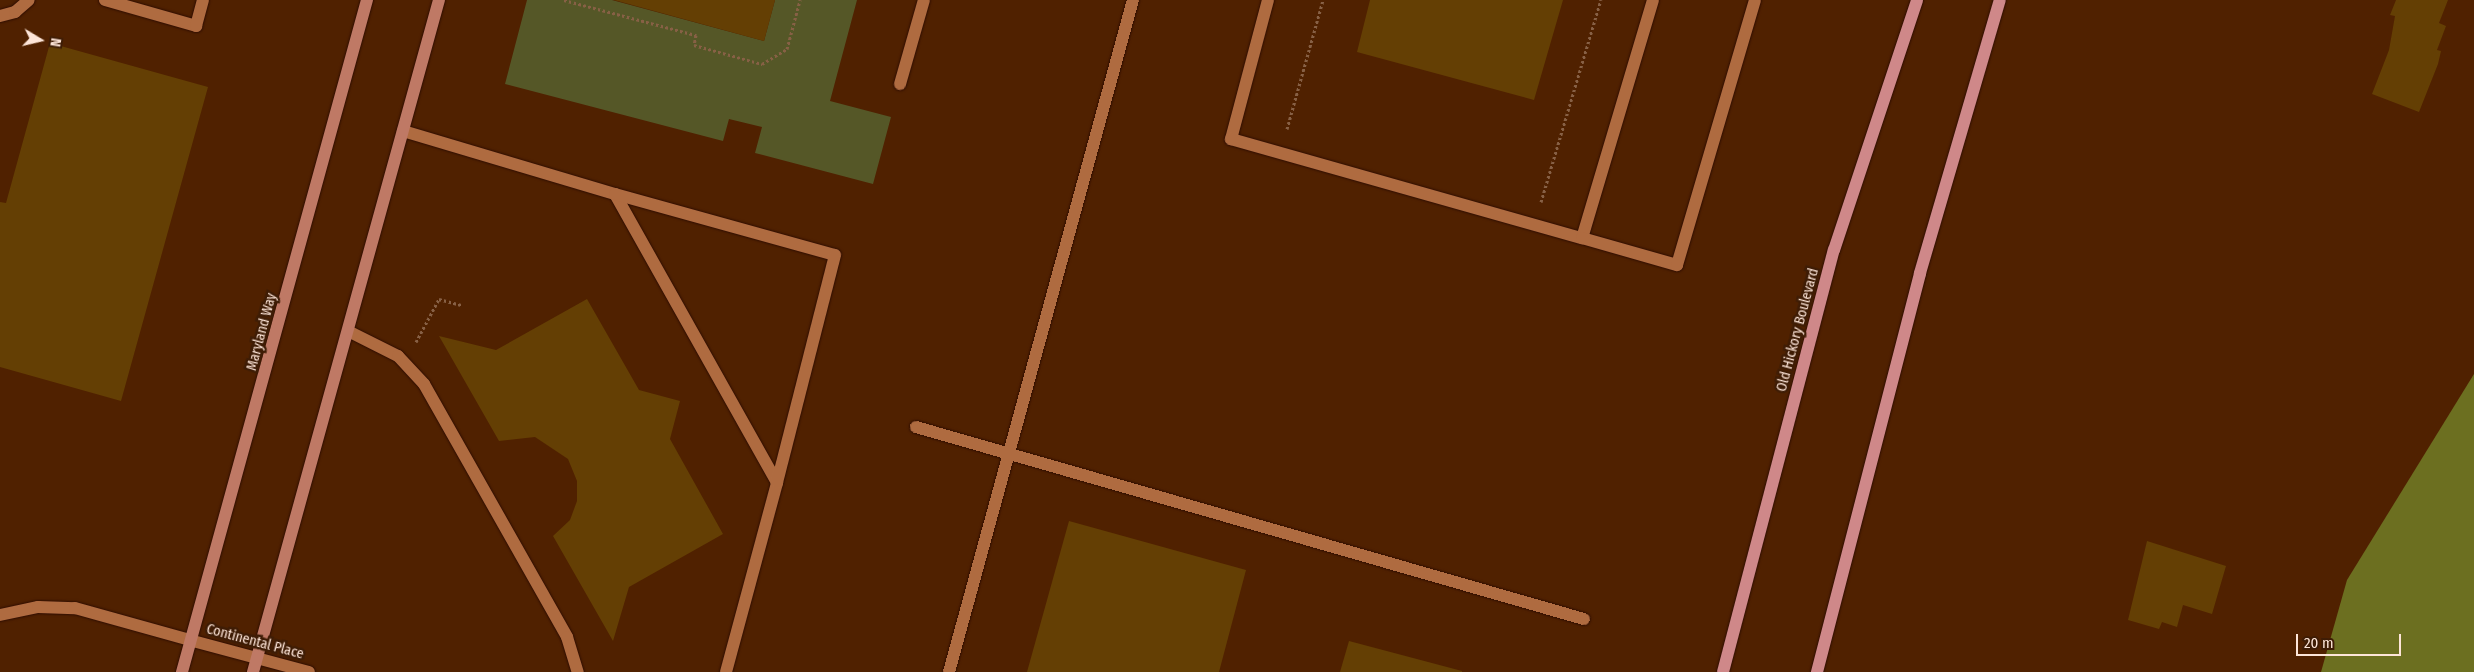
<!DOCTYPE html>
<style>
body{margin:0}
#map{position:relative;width:2474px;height:672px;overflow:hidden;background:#502100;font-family:"Fira Sans Condensed",sans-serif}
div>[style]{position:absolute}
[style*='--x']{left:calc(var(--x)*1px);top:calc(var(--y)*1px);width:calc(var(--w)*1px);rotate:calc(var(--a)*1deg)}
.green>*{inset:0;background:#555727}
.forest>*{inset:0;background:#6c6f20}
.building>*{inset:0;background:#643f04}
.path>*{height:3px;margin-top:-1.5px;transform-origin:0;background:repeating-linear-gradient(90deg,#876045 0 2.5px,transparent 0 5px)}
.roads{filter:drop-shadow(0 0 1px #2e0d00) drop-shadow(0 0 1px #2e0d00)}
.service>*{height:12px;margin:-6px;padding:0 6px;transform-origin:6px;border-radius:6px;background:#af6b40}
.minor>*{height:12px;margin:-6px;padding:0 6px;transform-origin:6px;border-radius:6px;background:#af6b40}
.secondary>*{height:12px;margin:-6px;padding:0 6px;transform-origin:6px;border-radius:6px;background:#bf7965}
.primary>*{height:12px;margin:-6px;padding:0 6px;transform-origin:6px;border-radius:6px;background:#cf8889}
span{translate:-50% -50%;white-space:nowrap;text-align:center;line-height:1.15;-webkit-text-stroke:5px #3e1c05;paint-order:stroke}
.street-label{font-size:14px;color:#fde5d8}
.north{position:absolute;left:15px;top:15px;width:50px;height:50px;-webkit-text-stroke:4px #3e1c05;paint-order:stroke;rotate:99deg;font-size:14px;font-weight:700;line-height:20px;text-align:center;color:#fde5d8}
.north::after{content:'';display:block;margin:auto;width:18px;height:22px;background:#fde5d8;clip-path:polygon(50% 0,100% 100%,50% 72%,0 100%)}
.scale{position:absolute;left:2296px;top:634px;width:105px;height:22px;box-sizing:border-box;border:2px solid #fde5d8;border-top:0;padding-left:6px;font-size:15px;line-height:18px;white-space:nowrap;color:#fde5d8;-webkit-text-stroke:4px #3e1c05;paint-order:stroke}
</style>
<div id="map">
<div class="green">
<div style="clip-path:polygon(527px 0,612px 0,764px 41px,775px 0,857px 0,830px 101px,891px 117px,873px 184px,755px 153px,762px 127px,729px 119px,723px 141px,505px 84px)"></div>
</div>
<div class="forest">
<div style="clip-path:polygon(2474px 374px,2474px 672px,2321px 672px,2347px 580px)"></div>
</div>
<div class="building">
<div style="clip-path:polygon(614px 0,775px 0,764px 41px)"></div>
<div style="clip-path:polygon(1370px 0,1563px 0,1534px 100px,1357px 52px)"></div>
<div style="clip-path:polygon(2396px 0,2448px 0,2439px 23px,2446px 26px,2437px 50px,2441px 51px,2438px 64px,2419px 112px,2372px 94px,2389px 50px,2395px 16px,2390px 15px)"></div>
<div style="clip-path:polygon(50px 43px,208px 87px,121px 401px,0 367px,0 202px,6px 203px)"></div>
<div style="clip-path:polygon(587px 299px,639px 390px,680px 401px,670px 439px,723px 534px,629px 587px,613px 641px,553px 536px,570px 520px,577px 501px,577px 481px,568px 459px,535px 437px,499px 441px,439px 336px,496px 350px)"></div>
<div style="clip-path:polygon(1069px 521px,1246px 570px,1219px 672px,1027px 672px)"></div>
<div style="clip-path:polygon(2147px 541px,2226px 566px,2212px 614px,2183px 605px,2177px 627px,2162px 622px,2159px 629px,2128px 620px)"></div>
<div style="clip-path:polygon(1349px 641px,1462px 671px,1462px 672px,1340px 672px)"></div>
</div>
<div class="path">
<div style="--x:564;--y:0;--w:137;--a:14.9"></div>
<div style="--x:696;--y:35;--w:10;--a:101"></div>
<div style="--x:694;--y:45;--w:71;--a:15.6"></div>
<div style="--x:762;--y:64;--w:29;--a:-31"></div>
<div style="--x:787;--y:49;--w:51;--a:-75.1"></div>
<div style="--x:1287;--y:129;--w:134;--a:-74.4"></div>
<div style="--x:1541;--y:202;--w:211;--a:-73.5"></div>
<div style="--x:416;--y:342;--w:49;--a:-61.9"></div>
<div style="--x:439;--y:299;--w:24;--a:15"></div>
</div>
<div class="roads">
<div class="service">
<div style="--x:105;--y:0;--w:95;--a:15.9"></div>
<div style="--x:196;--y:26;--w:27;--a:-75"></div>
<div style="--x:1268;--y:0;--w:144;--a:104.9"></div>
<div style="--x:1231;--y:139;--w:365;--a:15.8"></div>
<div style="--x:1653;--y:0;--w:248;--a:106.6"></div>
<div style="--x:1582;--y:238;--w:99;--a:15.9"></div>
<div style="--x:1677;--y:265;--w:276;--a:-73.6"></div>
<div style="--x:0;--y:16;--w:16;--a:-15"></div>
<div style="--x:15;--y:12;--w:18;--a:-41"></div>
<div style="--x:900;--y:84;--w:87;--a:-74.1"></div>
<div style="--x:403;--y:131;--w:221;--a:16.6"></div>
<div style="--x:615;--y:194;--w:331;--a:60.7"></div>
<div style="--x:777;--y:483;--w:196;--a:105.1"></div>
<div style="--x:615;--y:194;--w:228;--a:15.5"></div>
<div style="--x:835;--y:255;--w:235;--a:104.3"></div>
<div style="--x:348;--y:331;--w:56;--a:26.6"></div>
<div style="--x:398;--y:356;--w:38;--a:47"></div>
<div style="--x:424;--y:384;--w:291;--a:60.5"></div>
<div style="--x:567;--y:637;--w:37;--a:73"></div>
<div style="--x:916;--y:427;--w:695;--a:16.04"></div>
<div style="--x:0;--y:615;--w:39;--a:-12"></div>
<div style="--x:38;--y:607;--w:37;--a:2"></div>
<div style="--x:75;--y:608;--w:123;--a:15.6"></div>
<div style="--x:949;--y:672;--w:697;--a:-74.69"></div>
</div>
<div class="minor">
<div style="--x:193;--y:641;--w:120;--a:15"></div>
</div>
<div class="secondary">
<div style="--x:182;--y:672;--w:697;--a:-74.61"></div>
<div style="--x:253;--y:672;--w:697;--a:-74.53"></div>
</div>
<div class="primary">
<div style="--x:1723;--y:672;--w:436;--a:-75.3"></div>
<div style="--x:1834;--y:250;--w:263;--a:-71.6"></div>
<div style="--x:1817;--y:672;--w:412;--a:-75.5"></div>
<div style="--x:1920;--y:273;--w:284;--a:-73.7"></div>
</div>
</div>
<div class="street-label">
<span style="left:1798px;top:330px;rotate:-75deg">Old Hickory Boulevard</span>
<span style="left:262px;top:332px;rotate:-75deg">Maryland Way</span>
<span style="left:255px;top:642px;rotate:15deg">Continental Place</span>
</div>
<div class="north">N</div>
<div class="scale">20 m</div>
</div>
